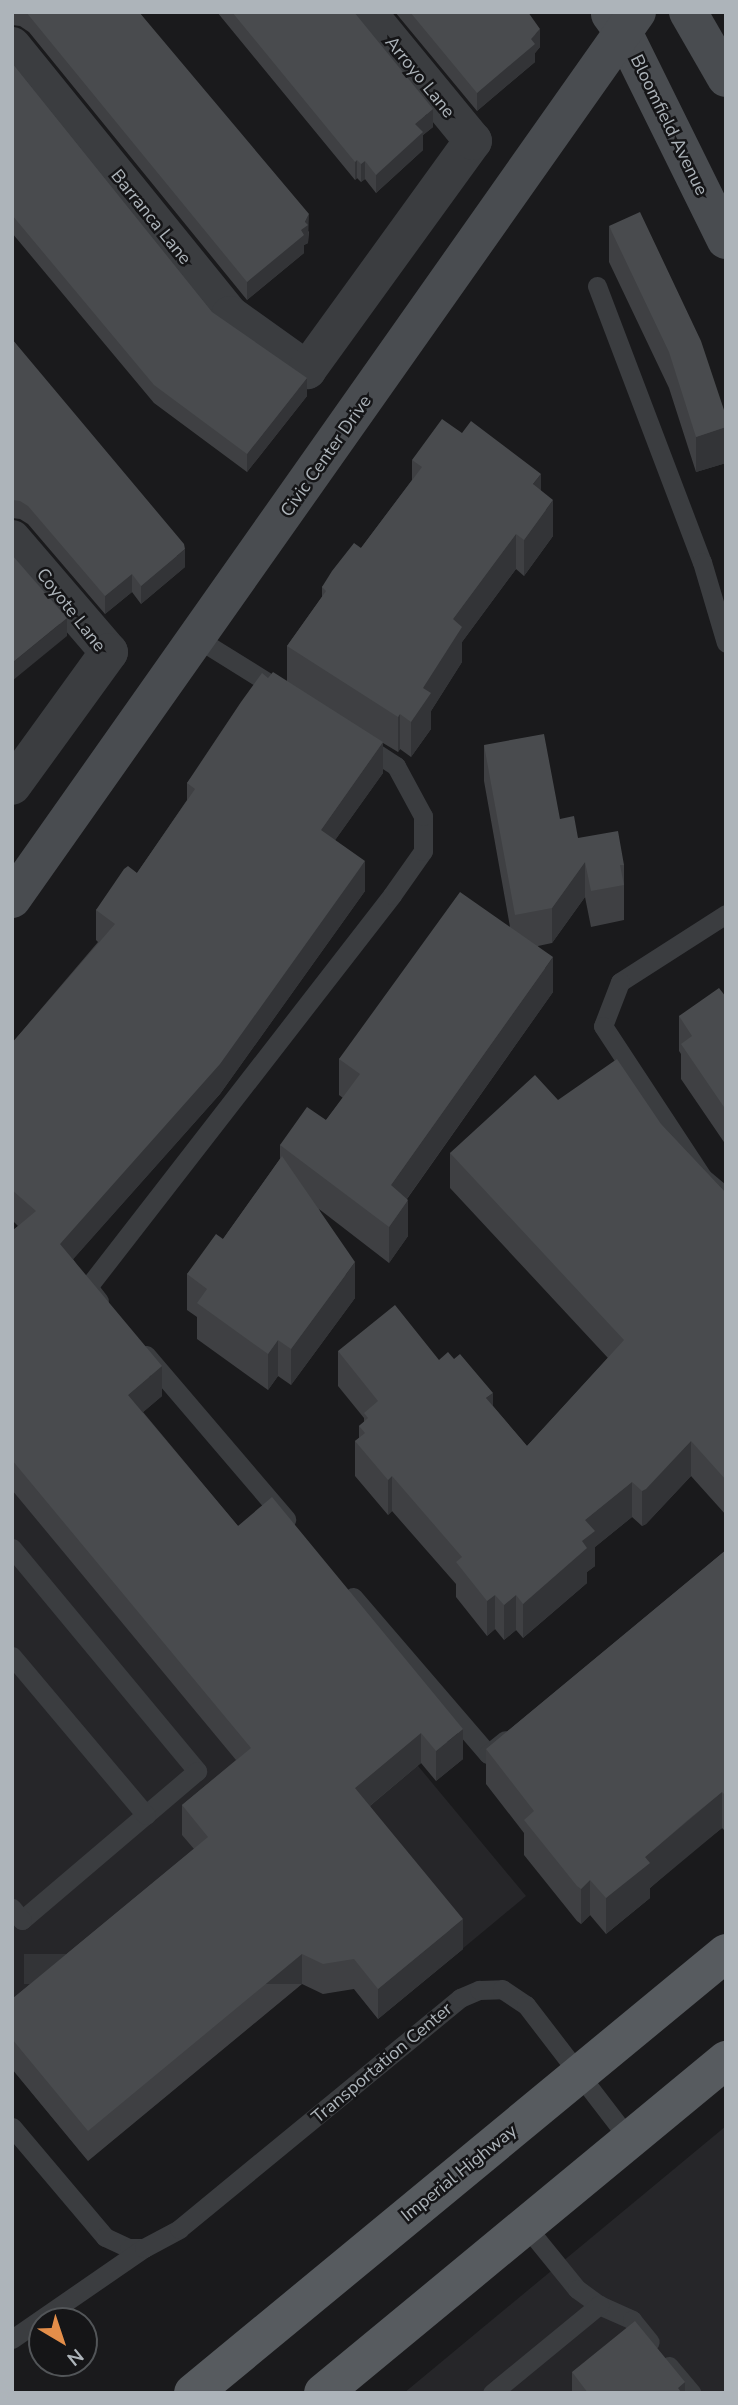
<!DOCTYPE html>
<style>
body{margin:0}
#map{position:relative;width:738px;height:2405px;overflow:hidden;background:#1a1a1c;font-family:"Nunito Sans",sans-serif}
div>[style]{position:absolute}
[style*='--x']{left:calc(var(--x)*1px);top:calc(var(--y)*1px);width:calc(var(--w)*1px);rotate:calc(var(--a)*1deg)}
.built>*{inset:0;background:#262629}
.lane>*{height:19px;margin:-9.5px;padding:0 9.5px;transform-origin:9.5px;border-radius:9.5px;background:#3b3d40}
.street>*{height:38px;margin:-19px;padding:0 19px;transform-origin:19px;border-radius:19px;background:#3b3d40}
.secondary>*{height:38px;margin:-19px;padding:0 19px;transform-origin:19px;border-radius:19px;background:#494c50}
.primary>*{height:38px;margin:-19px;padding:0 19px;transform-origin:19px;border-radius:19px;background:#575b5f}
.wall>*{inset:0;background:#3f4043}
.shaded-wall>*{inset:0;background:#333437;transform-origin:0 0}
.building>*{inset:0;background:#494b4e}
span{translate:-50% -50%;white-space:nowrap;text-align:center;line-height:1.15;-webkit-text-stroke:5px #151517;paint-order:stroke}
.street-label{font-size:18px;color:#adb4ba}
.frame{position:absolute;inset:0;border:14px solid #adb4ba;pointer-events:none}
.north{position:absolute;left:28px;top:2307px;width:70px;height:70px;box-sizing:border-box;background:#151517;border:2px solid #525558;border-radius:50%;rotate:141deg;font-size:19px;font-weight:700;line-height:28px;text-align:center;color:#adb4ba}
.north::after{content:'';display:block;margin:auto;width:24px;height:32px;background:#e48e4a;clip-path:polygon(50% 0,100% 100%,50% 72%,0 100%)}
</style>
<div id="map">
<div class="built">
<div style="clip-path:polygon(12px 1277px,526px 1896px,378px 2019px,353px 1988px,323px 1994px,303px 1983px,88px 2161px,12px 2069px)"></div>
<div style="clip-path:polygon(726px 2126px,726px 2393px,404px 2393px)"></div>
</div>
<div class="lane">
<div style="--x:597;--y:286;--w:295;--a:69.2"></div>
<div style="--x:702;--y:562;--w:84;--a:73.5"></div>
<div style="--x:198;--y:639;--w:97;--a:31.9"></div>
<div style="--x:726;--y:914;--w:126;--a:147.3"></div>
<div style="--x:620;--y:982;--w:47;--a:111.1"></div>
<div style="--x:603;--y:1026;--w:181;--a:56.7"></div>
<div style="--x:702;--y:1177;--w:31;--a:40"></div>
<div style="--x:99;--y:1301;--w:18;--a:-128"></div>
<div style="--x:88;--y:1287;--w:496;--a:-52.2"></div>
<div style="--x:392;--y:895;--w:54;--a:-54.8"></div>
<div style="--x:423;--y:851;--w:35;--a:-90"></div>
<div style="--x:423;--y:816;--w:57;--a:-118.4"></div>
<div style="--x:396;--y:766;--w:38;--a:-147"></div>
<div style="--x:146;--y:1355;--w:216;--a:49.5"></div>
<div style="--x:12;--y:1548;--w:290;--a:50.3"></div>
<div style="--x:197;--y:1771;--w:230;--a:139.6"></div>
<div style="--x:22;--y:1920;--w:16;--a:-130"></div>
<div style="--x:353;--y:1597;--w:207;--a:49.3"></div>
<div style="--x:488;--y:1754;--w:22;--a:-39"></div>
<div style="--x:12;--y:1656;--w:208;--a:49.9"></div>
<div style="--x:12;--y:2127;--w:144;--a:49.8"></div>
<div style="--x:105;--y:2237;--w:26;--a:25"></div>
<div style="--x:129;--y:2248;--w:15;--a:0"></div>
<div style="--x:525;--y:2225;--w:82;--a:50.9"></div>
<div style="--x:577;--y:2289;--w:27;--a:36"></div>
<div style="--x:599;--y:2305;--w:36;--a:24"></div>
<div style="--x:632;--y:2320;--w:28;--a:51"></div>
<div style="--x:12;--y:2339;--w:160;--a:-34.6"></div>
<div style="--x:144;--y:2248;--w:40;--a:-28"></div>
<div style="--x:179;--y:2229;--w:364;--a:-39.4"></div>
<div style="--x:460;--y:1998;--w:21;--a:-23"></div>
<div style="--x:479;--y:1990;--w:23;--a:-2"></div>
<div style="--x:502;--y:1989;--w:29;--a:34"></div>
<div style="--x:526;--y:2005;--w:169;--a:52.5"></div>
<div style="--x:669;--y:2366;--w:35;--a:50"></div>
<div style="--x:492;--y:2393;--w:139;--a:-39.4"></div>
</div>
<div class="street">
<div style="--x:12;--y:46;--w:346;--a:51"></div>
<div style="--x:230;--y:315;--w:95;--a:35.5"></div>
<div style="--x:307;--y:370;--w:283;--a:-54.1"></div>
<div style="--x:473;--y:141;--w:167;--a:-129.4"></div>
<div style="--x:12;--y:539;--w:149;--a:49.4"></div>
<div style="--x:109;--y:652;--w:165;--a:125.9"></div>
</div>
<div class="secondary">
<div style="--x:688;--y:12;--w:76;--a:60.1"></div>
<div style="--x:610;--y:14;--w:22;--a:54"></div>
<div style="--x:623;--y:32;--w:232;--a:63.7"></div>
<div style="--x:12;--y:899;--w:1085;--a:-54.83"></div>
</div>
<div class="primary">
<div style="--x:193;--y:2393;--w:691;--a:-39.54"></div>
<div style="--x:323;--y:2393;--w:523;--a:-39.57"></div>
</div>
<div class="wall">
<div style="clip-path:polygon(12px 12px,139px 12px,309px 232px,308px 243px,304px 245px,304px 253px,247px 300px,29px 32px,20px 26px,12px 25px)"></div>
<div style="clip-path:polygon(217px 12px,354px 12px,433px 127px,423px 135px,423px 150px,376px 193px,365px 179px,361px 182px,357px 178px,355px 180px)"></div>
<div style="clip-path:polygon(395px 12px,528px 12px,540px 47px,535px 53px,535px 62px,477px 111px)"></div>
<div style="clip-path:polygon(12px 63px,212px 312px,307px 396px,247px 472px,154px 403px,12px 233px)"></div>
<div style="clip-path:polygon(609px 226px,726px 416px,726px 463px,696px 472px,669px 388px,609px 262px)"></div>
<div style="clip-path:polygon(12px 339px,185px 567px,141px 604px,132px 592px,105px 614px,28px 524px,20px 519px,12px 518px)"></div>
<div style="clip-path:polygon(412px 460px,541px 491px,553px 536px,524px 576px,516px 569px,462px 642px,462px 662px,431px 711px,431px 729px,411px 757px,400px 749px,398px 752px,383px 743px,383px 773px,335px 840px,365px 891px,220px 1094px,73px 1259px,162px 1396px,143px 1412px,238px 1526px,463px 1759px,436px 1781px,421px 1763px,370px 1806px,463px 1949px,378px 2019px,354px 1989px,323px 1994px,302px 1984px,88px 2161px,12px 2069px,12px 1999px,194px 1849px,182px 1835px,182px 1805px,236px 1760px,12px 1490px,12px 1231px,18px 1226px,12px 1220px,12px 1043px,98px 942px,96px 940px,96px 910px,137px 873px,187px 800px,187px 783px,268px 678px,287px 681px,287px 646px,322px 597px,322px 587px,361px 548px,412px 480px)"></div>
<div style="clip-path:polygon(484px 745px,578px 838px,624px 865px,624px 920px,591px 927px,585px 897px,552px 943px,538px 946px,553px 992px,407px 1199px,408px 1236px,389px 1263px,319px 1209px,355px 1298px,291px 1385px,278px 1376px,268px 1390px,197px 1339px,197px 1317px,187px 1310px,187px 1274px,223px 1239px,280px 1159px,280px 1145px,326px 1120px,343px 1098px,339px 1095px,339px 1059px,510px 927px,484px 781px)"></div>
<div style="clip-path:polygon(726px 997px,726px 1145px,681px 1079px,681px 1054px,679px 1051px,679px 1016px)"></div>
<div style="clip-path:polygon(558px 1100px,661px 1124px,726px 1193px,726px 1515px,691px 1476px,646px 1524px,642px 1526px,632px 1517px,595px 1547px,595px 1566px,587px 1572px,587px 1583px,523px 1638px,516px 1630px,504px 1640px,495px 1629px,487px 1636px,456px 1597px,456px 1584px,392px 1511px,388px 1515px,355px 1476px,355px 1441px,359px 1438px,359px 1426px,364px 1422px,364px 1418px,338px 1386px,338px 1351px,439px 1360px,493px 1406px,527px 1446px,608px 1358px,450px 1188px,450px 1153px)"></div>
<div style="clip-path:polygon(726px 1550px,726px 1832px,722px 1828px,689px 1854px,650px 1888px,650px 1898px,606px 1934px,590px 1915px,581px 1924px,577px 1921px,524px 1855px,524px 1833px,486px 1784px,486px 1749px)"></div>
<div style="clip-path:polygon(572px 2372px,685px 2393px,572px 2393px)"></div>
</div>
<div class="shaded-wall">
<div style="clip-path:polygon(540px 29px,540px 47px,535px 53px,535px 62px,477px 111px,477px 93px,531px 39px)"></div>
<div style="clip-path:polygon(433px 109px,433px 127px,423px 135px,423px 150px,376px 193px,376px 175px,415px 124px)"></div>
<div style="clip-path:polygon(357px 160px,357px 178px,355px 180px,355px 162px)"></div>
<div style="clip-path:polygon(365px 161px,365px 179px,361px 182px,361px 164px)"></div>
<div style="clip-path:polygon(309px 214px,308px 243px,304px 245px,304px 253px,247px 300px,247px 282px,301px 230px)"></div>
<div style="clip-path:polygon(307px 378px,307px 396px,247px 472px,247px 454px)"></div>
<div style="clip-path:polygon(726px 427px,726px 463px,696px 472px,696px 437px)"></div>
<div style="clip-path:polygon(541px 474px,541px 509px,533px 484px)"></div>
<div style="clip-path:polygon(553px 500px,553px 536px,524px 576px,524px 540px)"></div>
<div style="clip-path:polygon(516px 534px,516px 569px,462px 642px,462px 662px,431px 711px,431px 729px,411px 757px,411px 722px,423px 688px,453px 619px)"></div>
<div style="clip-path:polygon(185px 549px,185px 567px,141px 604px,141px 586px)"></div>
<div style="clip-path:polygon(132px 574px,132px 592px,105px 614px,105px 596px)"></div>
<div style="clip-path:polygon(67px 618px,67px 636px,12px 681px,12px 663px)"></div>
<div style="clip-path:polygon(400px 714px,400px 749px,398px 752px,398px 717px)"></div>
<div style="clip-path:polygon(383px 742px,383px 773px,321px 860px,321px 830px)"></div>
<div style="clip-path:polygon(365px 861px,365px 891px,220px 1094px,60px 1274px,60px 1244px)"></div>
<div style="clip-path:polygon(585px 862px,585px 897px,552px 943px,552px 908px)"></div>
<div style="clip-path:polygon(553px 957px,553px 992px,391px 1221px,391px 1185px)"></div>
<div style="clip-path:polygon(408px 1200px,408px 1236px,389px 1263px,389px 1227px)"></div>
<div style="clip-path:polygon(355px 1262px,355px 1298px,291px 1385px,291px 1349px)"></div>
<div style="clip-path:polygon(278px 1340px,278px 1376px,268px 1390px,268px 1354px)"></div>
<div style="clip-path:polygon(162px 1366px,162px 1396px,128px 1425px,128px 1395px)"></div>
<div style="clip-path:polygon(493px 1393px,493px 1427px,486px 1398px)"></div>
<div style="clip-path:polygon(691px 1441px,691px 1476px,646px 1524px,642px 1526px,642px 1491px)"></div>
<div style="clip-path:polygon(392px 1476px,392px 1511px,388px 1515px,388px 1480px)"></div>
<div style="clip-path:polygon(632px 1482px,632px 1517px,595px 1547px,595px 1566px,587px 1572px,587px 1583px,523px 1638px,523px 1604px,582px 1541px,585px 1520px)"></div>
<div style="clip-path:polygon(495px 1595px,495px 1629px,487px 1636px,487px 1601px)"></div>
<div style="clip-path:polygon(516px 1595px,516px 1630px,504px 1640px,504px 1605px)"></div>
<div style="clip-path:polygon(463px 1729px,463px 1759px,436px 1781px,436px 1751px)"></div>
<div style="clip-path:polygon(421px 1733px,421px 1763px,355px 1818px,355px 1788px)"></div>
<div style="clip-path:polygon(722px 1792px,722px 1828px,650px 1888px,650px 1898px,606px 1934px,606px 1898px,645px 1857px)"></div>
<div style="clip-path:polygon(590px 1880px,590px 1915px,581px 1924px,581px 1889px)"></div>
<div style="clip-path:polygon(463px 1919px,463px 1949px,378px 2019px,378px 1989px)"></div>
<div style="left:302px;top:1954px;width:30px;height:278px;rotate:90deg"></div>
<div style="clip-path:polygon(685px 2382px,685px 2393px,678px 2393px,678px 2388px)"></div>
</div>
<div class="building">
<div style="clip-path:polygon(26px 12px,139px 12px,309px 214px,305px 222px,308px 225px,301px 230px,304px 235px,247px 282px)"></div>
<div style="clip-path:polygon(232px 12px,354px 12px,433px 109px,415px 124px,423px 132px,376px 175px,365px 161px,361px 164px,357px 160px,355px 162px)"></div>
<div style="clip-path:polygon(410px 12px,528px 12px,540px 29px,531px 39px,535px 44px,477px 93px)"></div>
<div style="clip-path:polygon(12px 63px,212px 312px,307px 378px,247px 454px,154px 385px,12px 215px)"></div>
<div style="clip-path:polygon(640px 212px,701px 341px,726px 416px,726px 427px,696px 437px,669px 352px,609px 226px)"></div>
<div style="clip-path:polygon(12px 339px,184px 544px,185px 549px,141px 586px,132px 574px,105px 596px,28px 506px,20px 501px,12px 500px)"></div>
<div style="clip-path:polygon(442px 419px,462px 433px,471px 421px,541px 474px,533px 484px,553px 500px,524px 540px,516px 534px,453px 619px,462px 627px,423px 688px,431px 693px,411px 722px,400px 714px,398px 717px,287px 646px,326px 591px,322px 587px,332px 571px,354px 543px,361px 548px,422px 467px,412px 460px)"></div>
<div style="clip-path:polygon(12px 555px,67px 618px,12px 663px)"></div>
<div style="clip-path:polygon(273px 672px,383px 742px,321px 830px,365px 861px,220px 1064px,60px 1244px,162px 1366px,128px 1395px,238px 1526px,272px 1497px,463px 1729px,436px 1751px,421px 1733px,355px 1788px,463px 1919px,378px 1989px,354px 1959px,323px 1964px,302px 1954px,88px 2131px,12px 2039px,12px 1999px,208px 1837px,182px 1805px,251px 1748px,12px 1460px,12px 1231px,36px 1211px,12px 1190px,12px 1043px,115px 924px,96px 910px,124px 869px,128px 866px,137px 873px,195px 789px,187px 783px,241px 702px,262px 673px,268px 678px)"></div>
<div style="clip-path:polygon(544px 734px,560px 819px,574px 816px,578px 838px,618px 831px,624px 865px,620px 865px,624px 885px,591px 891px,585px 862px,552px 908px,515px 915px,484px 745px)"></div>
<div style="clip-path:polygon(460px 892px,553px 957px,391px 1185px,408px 1200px,389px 1227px,280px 1145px,307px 1107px,326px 1120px,360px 1074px,339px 1059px)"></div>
<div style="clip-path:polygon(719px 988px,726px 997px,726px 1110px,681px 1044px,692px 1036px,679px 1016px)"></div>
<div style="clip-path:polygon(617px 1059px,661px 1124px,726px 1193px,726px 1480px,691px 1441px,646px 1489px,642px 1491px,632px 1482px,585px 1520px,595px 1531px,582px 1541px,587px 1548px,523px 1604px,516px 1595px,504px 1605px,495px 1595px,487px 1601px,456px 1562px,462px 1557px,392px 1476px,388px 1480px,355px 1441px,365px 1433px,359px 1426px,368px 1418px,364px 1413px,378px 1401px,338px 1351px,395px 1305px,439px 1360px,448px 1352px,454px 1359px,460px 1354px,493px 1393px,486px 1398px,527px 1446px,624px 1340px,450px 1153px,535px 1075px,558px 1100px)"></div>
<div style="clip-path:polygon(282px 1156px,355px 1262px,291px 1349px,278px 1340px,268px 1354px,197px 1303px,207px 1289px,187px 1274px,216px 1234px,223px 1239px)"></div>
<div style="clip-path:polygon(726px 1550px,726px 1796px,722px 1792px,689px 1819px,645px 1857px,650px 1863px,606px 1898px,590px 1880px,581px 1889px,577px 1886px,524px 1820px,534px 1811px,486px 1749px)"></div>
<div style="clip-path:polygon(635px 2321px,685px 2382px,678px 2388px,681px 2392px,588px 2393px,572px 2372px)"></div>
</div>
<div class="street-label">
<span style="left:420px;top:77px;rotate:51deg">Arroyo Lane</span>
<span style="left:669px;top:125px;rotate:64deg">Bloomfield Avenue</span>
<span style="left:151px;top:217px;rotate:51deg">Barranca Lane</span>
<span style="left:326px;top:456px;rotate:-55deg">Civic Center Drive</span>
<span style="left:71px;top:610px;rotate:52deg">Coyote Lane</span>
<span style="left:382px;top:2063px;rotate:-40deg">Transportation Center</span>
<span style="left:459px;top:2173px;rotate:-39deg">Imperial Highway</span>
</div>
<div class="frame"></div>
<div class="north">N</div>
</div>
